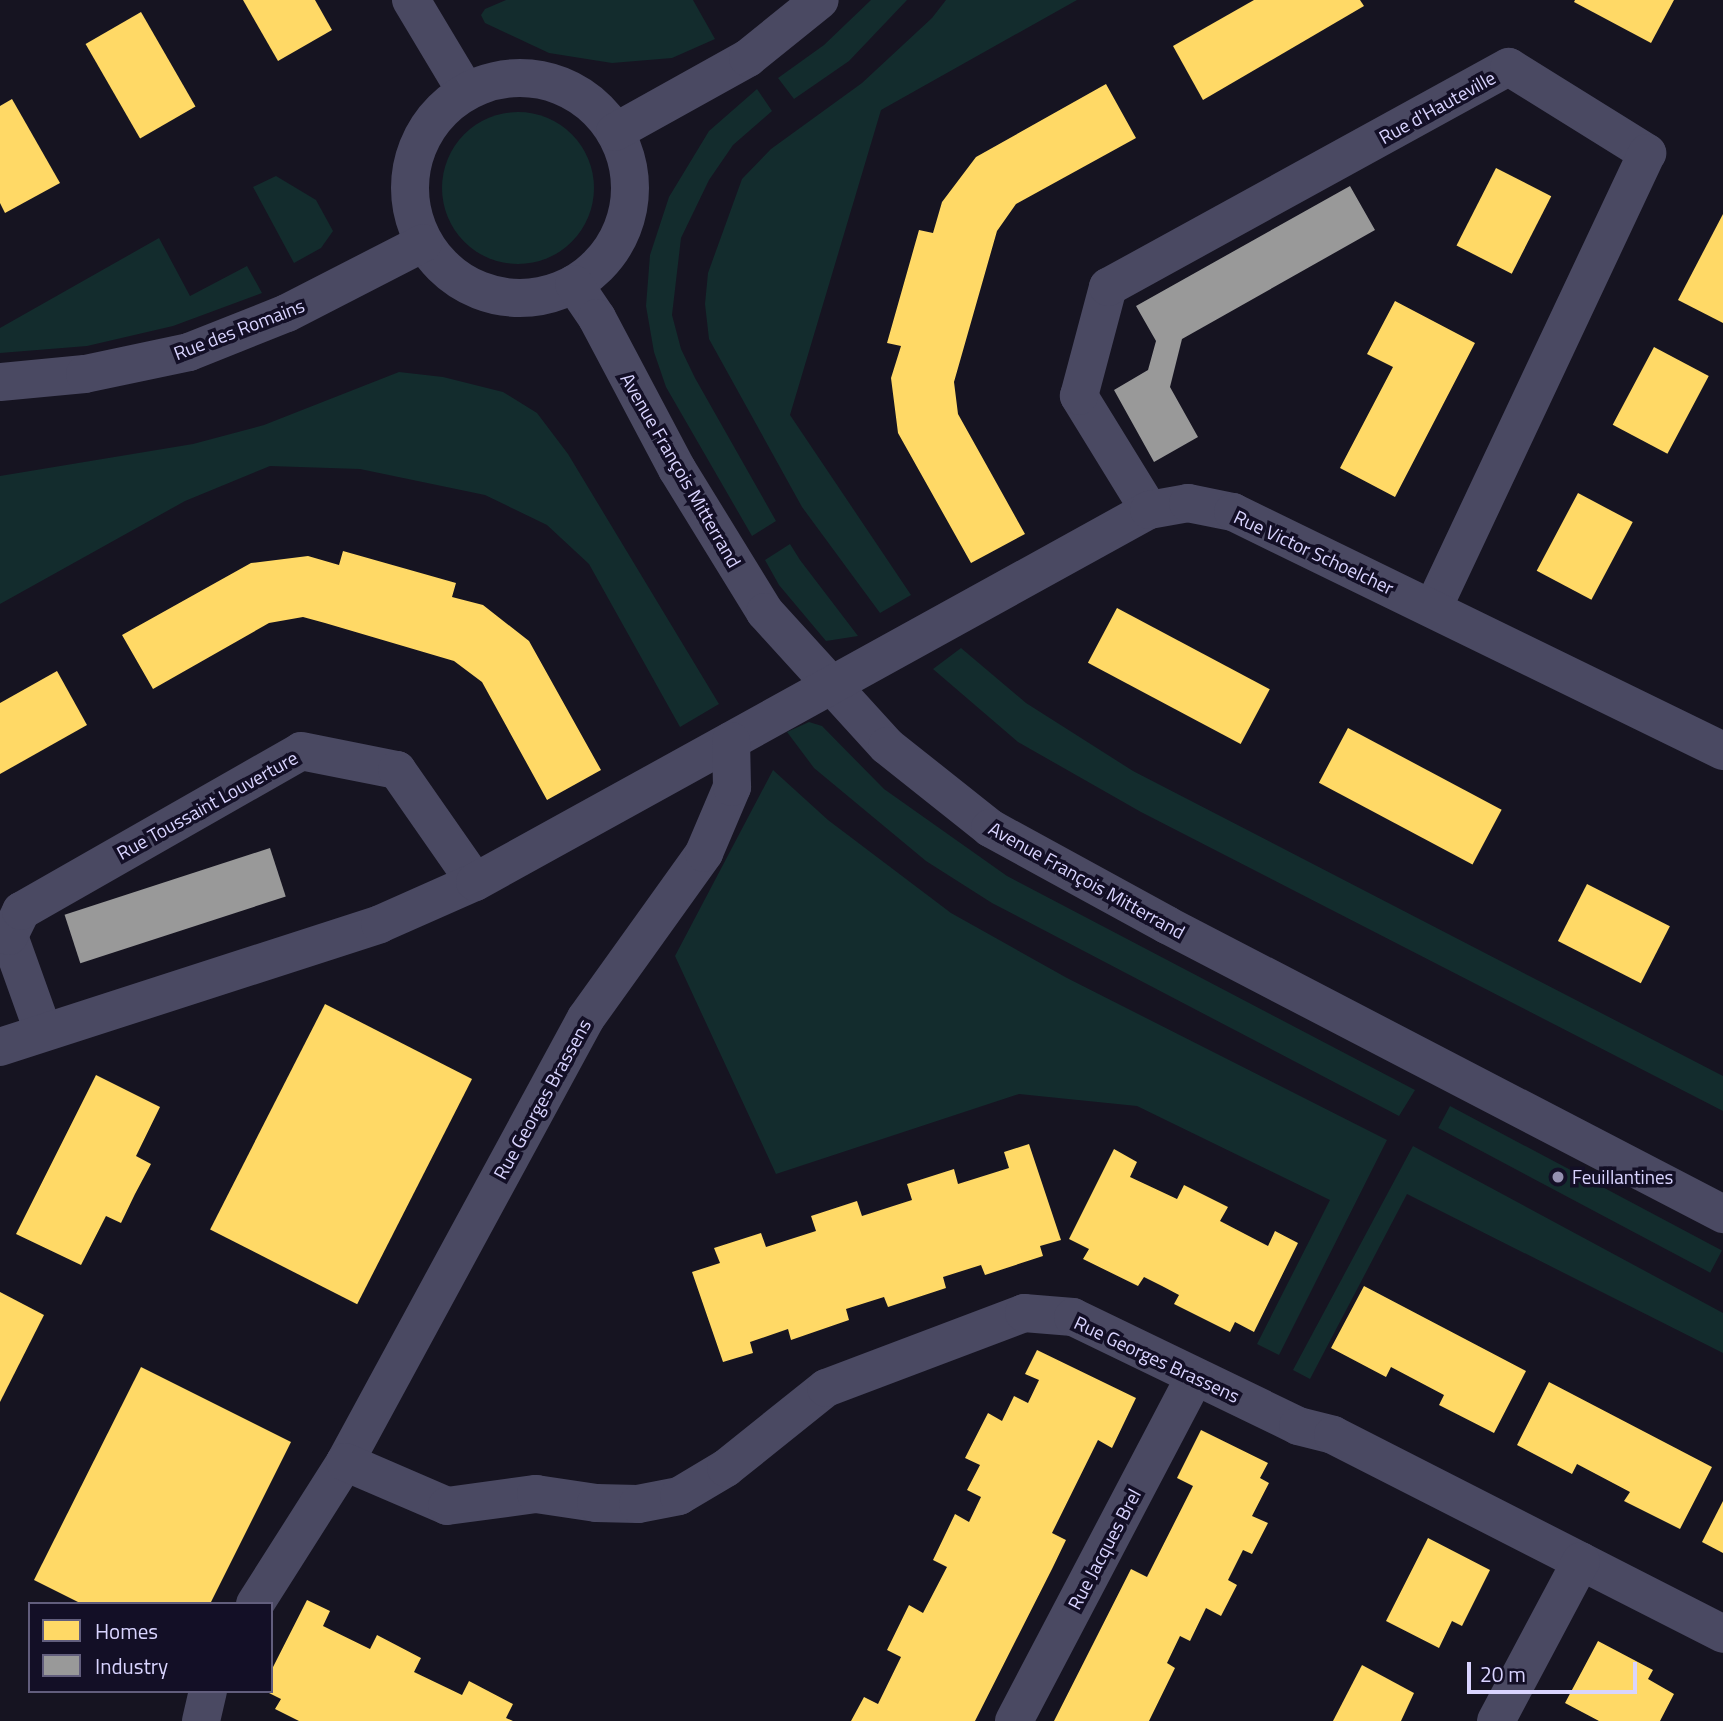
<!DOCTYPE html>
<meta charset="utf-8">
<style>
body{margin:0}
#map{position:relative;width:1723px;height:1721px;overflow:hidden;background:#161421;font-family:"Titillium Web",sans-serif}
div>[style]{position:absolute}
[style*='--x']{left:calc(var(--x)*1px);top:calc(var(--y)*1px);width:calc(var(--w)*1px);rotate:calc(var(--a)*1deg)}
.green>*{inset:0;background:#132c2d;transform-origin:0 0}
.round{border-radius:50%}
.homes>*{inset:0;background:#ffd966;transform-origin:0 0}
.industry>*{inset:0;background:#999;transform-origin:0 0}
.minor>*{height:38px;margin:-19px;padding:0 19px;transform-origin:19px;border-radius:19px;background:#4a4962}
.minor>.ring{margin:-19px;padding:0;box-sizing:content-box;background:none;border:38px solid #4a4962;border-radius:50%}
.dots>*{width:19px;height:19px;translate:-50% -50%;box-sizing:border-box;border:4px solid #130f26;border-radius:50%}
span{translate:-50% -50%;white-space:nowrap;text-align:center;line-height:1.15;-webkit-text-stroke:7px #130f26;paint-order:stroke}
.street-label{font-size:19px;color:#d9d4ff}
.poi-label{font-size:19px;color:#d9d4ff}
.left{translate:0 -50%;text-align:left}
.legend{position:absolute;left:28px;top:1602px;width:245px;height:91px;box-sizing:border-box;background:#130f26;border:2px solid #625e7d;margin:0;padding:9px 12px;list-style:none;font-size:21px;color:#d9d4ff}
.legend li{display:flex;align-items:center;gap:14px;height:35px}
.legend b{width:35px;border:2px solid #625e7d}
.scale{position:absolute;left:1467px;top:1662px;width:170px;height:32px;box-sizing:border-box;border:4px solid #d9d4ff;border-top:0;padding-left:9px;font-size:21px;line-height:24px;white-space:nowrap;color:#d9d4ff;-webkit-text-stroke:5px #130f26;paint-order:stroke}
</style>
<div id="map">
<div class="green">
<div style="clip-path:polygon(506px 0,693px 0,715px 39px,672px 58px,612px 63px,549px 53px,485px 23px,481px 15px,485px 9px)"></div>
<div style="clip-path:polygon(871px 0,907px 0,849px 61px,794px 99px,778px 78px,824px 45px)"></div>
<div style="clip-path:polygon(946px 0,1077px 0,881px 110px,790px 415px,911px 595px,880px 613px,802px 507px,709px 339px,705px 304px,708px 273px,742px 179px,771px 149px,862px 83px,932px 18px)"></div>
<div style="clip-path:polygon(757px 89px,772px 111px,733px 145px,709px 180px,681px 238px,672px 315px,681px 349px,695px 378px,776px 521px,752px 536px,666px 387px,654px 352px,646px 306px,650px 255px,669px 197px,709px 131px)"></div>
<div class="round" style="left:442px;top:112px;width:152px;height:152px"></div>
<div style="clip-path:polygon(276px 176px,316px 200px,333px 231px,321px 248px,294px 263px,253px 187px)"></div>
<div style="clip-path:polygon(159px 238px,190px 296px,247px 266px,262px 293px,173px 326px,87px 346px,0 353px,0 328px)"></div>
<div style="clip-path:polygon(399px 372px,443px 377px,503px 392px,537px 413px,568px 454px,719px 704px,680px 727px,589px 564px,547px 525px,485px 495px,360px 469px,270px 466px,185px 501px,0 604px,0 476px,193px 444px,264px 425px)"></div>
<div style="clip-path:polygon(790px 544px,800px 560px,858px 636px,826px 641px,779px 585px,765px 560px)"></div>
<div style="clip-path:polygon(961px 648px,1026px 703px,1133px 771px,1723px 1076px,1723px 1111px,1141px 812px,1018px 742px,933px 669px)"></div>
<div style="clip-path:polygon(809px 722px,822px 726px,884px 789px,1007px 876px,1415px 1090px,1399px 1116px,992px 903px,926px 861px,814px 768px,787px 732px)"></div>
<div style="clip-path:polygon(773px 770px,828px 820px,951px 913px,1067px 978px,1387px 1140px,1279px 1355px,1257px 1344px,1330px 1200px,1137px 1106px,1019px 1094px,776px 1174px,675px 956px)"></div>
<div style="left:1450px;top:1106px;width:308px;height:25px;rotate:28deg"></div>
<div style="clip-path:polygon(1413px 1146px,1723px 1313px,1723px 1353px,1407px 1194px,1310px 1379px,1293px 1370px)"></div>
</div>
<div class="homes">
<div style="clip-path:polygon(243px 0,315px 0,332px 30px,278px 61px)"></div>
<div style="clip-path:polygon(1254px 0,1360px 0,1364px 6px,1203px 100px,1173px 46px)"></div>
<div style="clip-path:polygon(1575px 0,1674px 0,1651px 43px,1574px 2px)"></div>
<div style="left:141px;top:12px;width:109px;height:64px;rotate:60deg"></div>
<div style="clip-path:polygon(1106px 84px,1136px 138px,1016px 204px,997px 231px,954px 382px,958px 414px,1025px 534px,971px 563px,898px 433px,891px 378px,901px 346px,887px 343px,919px 230px,933px 233px,942px 202px,976px 157px)"></div>
<div style="clip-path:polygon(12px 99px,60px 183px,5px 213px,0 203px,0 106px)"></div>
<div style="left:1496px;top:168px;width:62px;height:87px;rotate:27deg"></div>
<div style="clip-path:polygon(1723px 214px,1723px 323px,1678px 300px)"></div>
<div style="clip-path:polygon(1395px 301px,1475px 343px,1395px 497px,1340px 468px,1393px 367px,1367px 354px)"></div>
<div style="left:1654px;top:347px;width:62px;height:88px;rotate:28deg"></div>
<div style="left:1578px;top:493px;width:62px;height:88px;rotate:28deg"></div>
<div style="clip-path:polygon(343px 551px,456px 583px,452px 597px,483px 605px,529px 641px,601px 770px,547px 800px,482px 682px,454px 661px,325px 623px,303px 617px,269px 623px,153px 689px,122px 635px,251px 563px,308px 556px,339px 565px)"></div>
<div style="left:1117px;top:608px;width:173px;height:62px;rotate:28deg"></div>
<div style="clip-path:polygon(57px 671px,87px 725px,0 774px,0 703px)"></div>
<div style="left:1348px;top:728px;width:174px;height:62px;rotate:28deg"></div>
<div style="left:1587px;top:884px;width:93px;height:64px;rotate:27deg"></div>
<div style="left:325px;top:1004px;width:165px;height:253px;rotate:27deg"></div>
<div style="clip-path:polygon(96px 1075px,160px 1107px,136px 1156px,151px 1164px,135px 1194px,121px 1223px,106px 1216px,81px 1265px,16px 1234px)"></div>
<div style="clip-path:polygon(1029px 1144px,1061px 1240px,1040px 1246px,1043px 1256px,985px 1275px,981px 1265px,943px 1277px,946px 1288px,888px 1307px,884px 1297px,846px 1309px,849px 1320px,791px 1340px,788px 1329px,750px 1342px,753px 1353px,723px 1362px,692px 1272px,720px 1263px,714px 1248px,761px 1233px,766px 1247px,816px 1231px,811px 1216px,857px 1201px,862px 1216px,912px 1200px,907px 1184px,954px 1169px,958px 1184px,1009px 1168px,1004px 1152px)"></div>
<div style="clip-path:polygon(1114px 1149px,1137px 1162px,1130px 1177px,1177px 1199px,1184px 1185px,1228px 1207px,1220px 1221px,1268px 1246px,1275px 1231px,1298px 1243px,1254px 1332px,1235px 1322px,1230px 1332px,1174px 1304px,1179px 1295px,1162px 1286px,1144px 1277px,1138px 1286px,1083px 1259px,1089px 1249px,1069px 1239px)"></div>
<div style="clip-path:polygon(1364px 1286px,1526px 1371px,1494px 1433px,1439px 1405px,1444px 1395px,1391px 1367px,1386px 1377px,1331px 1348px)"></div>
<div style="clip-path:polygon(0 1292px,44px 1315px,0 1402px)"></div>
<div style="clip-path:polygon(1037px 1350px,1136px 1398px,1112px 1448px,1098px 1440px,1052px 1533px,1066px 1540px,1052px 1569px,975px 1721px,851px 1721px,864px 1697px,878px 1704px,901px 1657px,887px 1650px,909px 1605px,923px 1613px,947px 1567px,933px 1560px,955px 1514px,969px 1522px,981px 1497px,967px 1490px,980px 1465px,965px 1458px,988px 1413px,1002px 1421px,1014px 1396px,1028px 1403px,1039px 1380px,1025px 1374px)"></div>
<div style="clip-path:polygon(141px 1367px,291px 1442px,210px 1604px,82px 1604px,34px 1580px)"></div>
<div style="clip-path:polygon(1549px 1382px,1712px 1467px,1680px 1529px,1624px 1501px,1630px 1492px,1577px 1464px,1572px 1474px,1517px 1445px)"></div>
<div style="clip-path:polygon(1201px 1430px,1268px 1463px,1260px 1478px,1269px 1483px,1252px 1516px,1268px 1523px,1252px 1554px,1243px 1550px,1228px 1580px,1237px 1585px,1221px 1616px,1206px 1608px,1190px 1641px,1180px 1636px,1167px 1663px,1175px 1668px,1149px 1721px,1054px 1721px,1131px 1569px,1147px 1577px,1193px 1486px,1177px 1478px)"></div>
<div style="clip-path:polygon(1723px 1501px,1723px 1553px,1702px 1542px)"></div>
<div style="clip-path:polygon(1428px 1538px,1490px 1570px,1462px 1626px,1452px 1621px,1439px 1648px,1386px 1621px)"></div>
<div style="clip-path:polygon(307px 1600px,330px 1611px,323px 1626px,370px 1649px,377px 1635px,421px 1658px,414px 1672px,462px 1695px,469px 1681px,513px 1704px,506px 1718px,513px 1721px,299px 1721px,275px 1709px,281px 1699px,265px 1691px,271px 1691px,271px 1671px)"></div>
<div style="clip-path:polygon(1598px 1641px,1653px 1670px,1648px 1679px,1674px 1694px,1660px 1721px,1599px 1721px,1565px 1703px)"></div>
<div style="clip-path:polygon(1362px 1665px,1414px 1693px,1401px 1721px,1333px 1721px)"></div>
</div>
<div class="industry">
<div style="clip-path:polygon(1350px 186px,1375px 230px,1182px 339px,1170px 387px,1198px 437px,1154px 462px,1114px 390px,1148px 370px,1156px 341px,1136px 306px)"></div>
<div style="left:270px;top:848px;width:51px;height:216px;rotate:72deg"></div>
</div>
<div class="minor">
<div style="--x:411;--y:0;--w:107;--a:59.1"></div>
<div class="ring" style="left:410px;top:78px;width:182px;height:182px"></div>
<div style="--x:615;--y:132;--w:152;--a:-29.1"></div>
<div style="--x:748;--y:58;--w:92;--a:-38.9"></div>
<div style="--x:574;--y:284;--w:41;--a:55.9"></div>
<div style="--x:597;--y:318;--w:171;--a:62.1"></div>
<div style="--x:677;--y:469;--w:168;--a:58.4"></div>
<div style="--x:765;--y:612;--w:181;--a:47.7"></div>
<div style="--x:887;--y:746;--w:132;--a:38.5"></div>
<div style="--x:990;--y:828;--w:202;--a:28.7"></div>
<div style="--x:1167;--y:925;--w:627;--a:27.46"></div>
<div style="--x:0;--y:382;--w:85;--a:-5.4"></div>
<div style="--x:85;--y:374;--w:106;--a:-11.9"></div>
<div style="--x:189;--y:352;--w:105;--a:-21.7"></div>
<div style="--x:287;--y:313;--w:153;--a:-27.2"></div>
<div style="--x:1149;--y:510;--w:134;--a:-121.6"></div>
<div style="--x:1079;--y:396;--w:113;--a:-75.1"></div>
<div style="--x:1108;--y:287;--w:457;--a:-28.8"></div>
<div style="--x:1509;--y:67;--w:163;--a:31.9"></div>
<div style="--x:1647;--y:153;--w:503;--a:115.19"></div>
<div style="--x:43;--y:1031;--w:101;--a:-109.7"></div>
<div style="--x:9;--y:936;--w:28;--a:-64"></div>
<div style="--x:21;--y:911;--w:322;--a:-29.7"></div>
<div style="--x:301;--y:751;--w:98;--a:11.2"></div>
<div style="--x:397;--y:770;--w:136;--a:55.1"></div>
<div style="--x:0;--y:1047;--w:399;--a:-17.9"></div>
<div style="--x:380;--y:924;--w:104;--a:-23.9"></div>
<div style="--x:475;--y:882;--w:770;--a:-28.9"></div>
<div style="--x:1149;--y:510;--w:40;--a:-10"></div>
<div style="--x:1188;--y:503;--w:46;--a:11.3"></div>
<div style="--x:1233;--y:512;--w:545;--a:26"></div>
<div style="--x:345;--y:1462;--w:505;--a:-61.51"></div>
<div style="--x:586;--y:1018;--w:203;--a:-54.4"></div>
<div style="--x:704;--y:853;--w:72;--a:-67"></div>
<div style="--x:732;--y:787;--w:46;--a:-91.2"></div>
<div style="--x:255;--y:1604;--w:168;--a:-57.6"></div>
<div style="--x:345;--y:1462;--w:111;--a:23.3"></div>
<div style="--x:447;--y:1506;--w:90;--a:-7.7"></div>
<div style="--x:536;--y:1494;--w:61;--a:8.5"></div>
<div style="--x:596;--y:1503;--w:42;--a:1.4"></div>
<div style="--x:638;--y:1504;--w:42;--a:-11"></div>
<div style="--x:679;--y:1496;--w:55;--a:-30.8"></div>
<div style="--x:726;--y:1468;--w:128;--a:-38.7"></div>
<div style="--x:826;--y:1388;--w:212;--a:-20.7"></div>
<div style="--x:1024;--y:1313;--w:49;--a:4.7"></div>
<div style="--x:1073;--y:1317;--w:250;--a:25.8"></div>
<div style="--x:1298;--y:1426;--w:36;--a:14"></div>
<div style="--x:1333;--y:1435;--w:438;--a:27"></div>
<div style="--x:201;--y:1721;--w:31;--a:-77"></div>
<div style="--x:1014;--y:1721;--w:387;--a:-62.3"></div>
<div style="--x:1496;--y:1721;--w:181;--a:-62"></div>
</div>
<div class="dots">
<div style="left:1558px;top:1177px;background:#9591b1"></div>
</div>
<div class="street-label">
<span style="left:1437px;top:107px;rotate:-29deg">Rue d'Hauteville</span>
<span style="left:239px;top:329px;rotate:-21deg">Rue des Romains</span>
<span style="left:681px;top:470px;rotate:60deg">Avenue François Mitterrand</span>
<span style="left:1314px;top:552px;rotate:25deg">Rue Victor Schoelcher</span>
<span style="left:207px;top:805px;rotate:-29deg">Rue Toussaint Louverture</span>
<span style="left:1087px;top:880px;rotate:29deg">Avenue François Mitterrand</span>
<span style="left:542px;top:1099px;rotate:-61deg">Rue Georges Brassens</span>
<span style="left:1157px;top:1359px;rotate:25deg">Rue Georges Brassens</span>
<span style="left:1104px;top:1549px;rotate:-62deg">Rue Jacques Brel</span>
</div>
<div class="poi-label">
<span class="left" style="left:1572px;top:1177px">Feuillantines</span>
</div>
<ul class="legend">
<li><b style="height:19px;background:#ffd966"></b>Homes</li>
<li><b style="height:19px;background:#999"></b>Industry</li>
</ul>
<div class="scale">20 m</div>
</div>
